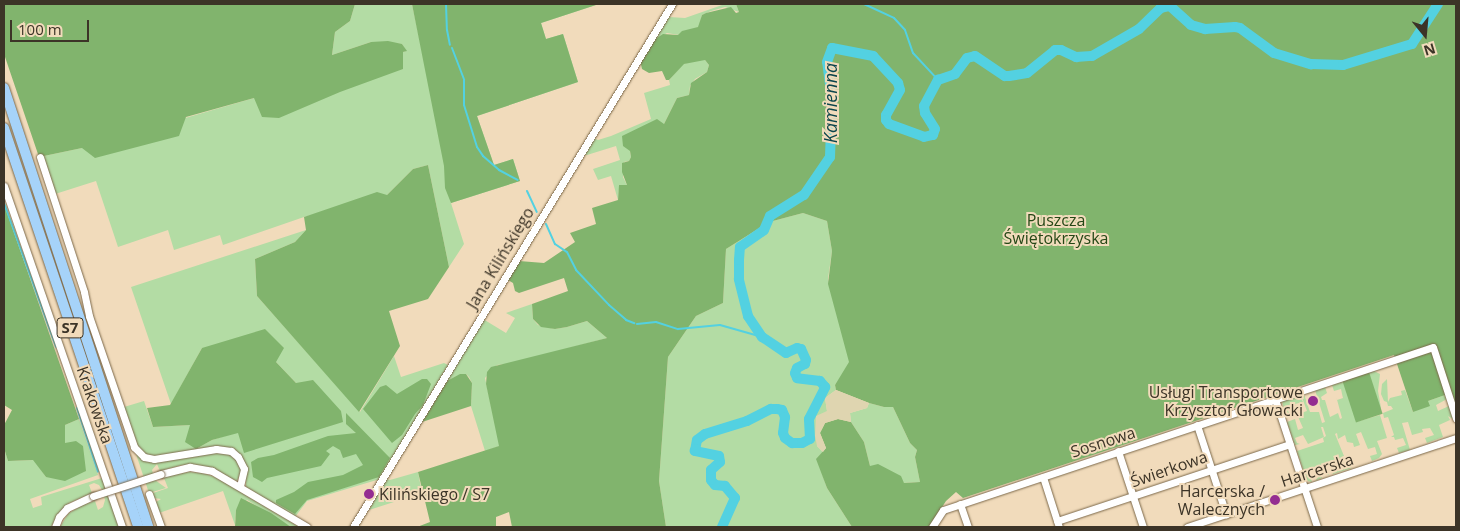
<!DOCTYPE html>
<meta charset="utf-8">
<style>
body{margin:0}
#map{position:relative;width:1460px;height:531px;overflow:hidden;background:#f1dbbb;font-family:"Open Sans",sans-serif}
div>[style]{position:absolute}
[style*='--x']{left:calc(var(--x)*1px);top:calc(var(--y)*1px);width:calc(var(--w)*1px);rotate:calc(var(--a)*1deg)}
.green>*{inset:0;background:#b3dca4}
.forest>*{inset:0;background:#81b46d;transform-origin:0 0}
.sand>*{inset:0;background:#dfd5b0}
.stream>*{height:2px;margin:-1px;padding:0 1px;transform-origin:1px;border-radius:1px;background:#53d1e1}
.river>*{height:10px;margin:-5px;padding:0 5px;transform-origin:5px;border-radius:5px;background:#53d1e1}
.roads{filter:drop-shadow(0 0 1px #7c694b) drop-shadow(0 0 1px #7c694b)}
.minor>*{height:7px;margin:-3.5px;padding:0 3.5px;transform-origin:3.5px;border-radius:3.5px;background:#fff}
.highway>*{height:10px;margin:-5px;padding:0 5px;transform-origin:5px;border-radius:5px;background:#a6d3f9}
.bridges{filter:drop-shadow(0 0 1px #7c694b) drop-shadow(0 0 1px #7c694b)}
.minor-bridge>*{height:7px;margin:-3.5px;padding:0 3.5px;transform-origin:3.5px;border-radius:3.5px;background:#fff}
.dots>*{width:14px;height:14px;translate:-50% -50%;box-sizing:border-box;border:2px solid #f1dbbb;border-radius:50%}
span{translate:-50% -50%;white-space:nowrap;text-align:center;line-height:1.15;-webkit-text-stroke:4px #f1dbbb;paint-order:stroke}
.shield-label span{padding:1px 4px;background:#f1dbbb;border:1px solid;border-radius:4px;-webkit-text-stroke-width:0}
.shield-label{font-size:15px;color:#3c3427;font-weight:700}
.park-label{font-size:16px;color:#254716}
.street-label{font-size:16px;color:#3c3427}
.poi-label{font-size:16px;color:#3c3427}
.right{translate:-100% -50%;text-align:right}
.left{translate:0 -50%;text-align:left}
.water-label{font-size:18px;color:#0c454c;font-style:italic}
.frame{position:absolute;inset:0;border:5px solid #3c3427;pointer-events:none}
.north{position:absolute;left:1400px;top:10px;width:50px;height:50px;-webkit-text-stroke:4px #f1dbbb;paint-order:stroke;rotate:163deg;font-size:14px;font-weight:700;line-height:20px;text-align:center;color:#3c3427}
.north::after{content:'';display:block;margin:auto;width:18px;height:22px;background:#3c3427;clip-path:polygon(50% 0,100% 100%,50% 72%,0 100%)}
.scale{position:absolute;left:10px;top:20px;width:79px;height:22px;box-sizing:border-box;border:2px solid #3c3427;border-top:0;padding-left:6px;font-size:15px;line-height:18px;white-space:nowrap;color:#3c3427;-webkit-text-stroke:4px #f1dbbb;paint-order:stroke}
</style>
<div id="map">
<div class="green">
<div style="clip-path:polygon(355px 4px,412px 4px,421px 46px,599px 4px,541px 23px,546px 39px,563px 34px,578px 82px,477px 116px,494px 165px,513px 159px,520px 181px,451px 203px,464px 244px,449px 267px,428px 165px,413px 169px,387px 195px,304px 217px,223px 245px,220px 235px,174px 250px,168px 230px,118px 247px,96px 181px,52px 195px,39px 157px,82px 148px,254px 98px,406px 51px,402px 44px,371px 42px,332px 55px,335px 32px,350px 21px)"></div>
<div style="clip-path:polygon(725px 4px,736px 4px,739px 12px,725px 7px,711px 11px,702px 15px,699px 27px,679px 35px,667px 33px,654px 40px,669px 17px,685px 18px)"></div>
<div style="clip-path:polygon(697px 60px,705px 60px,709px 65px,707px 72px,695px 79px,690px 86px,689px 95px,677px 98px,664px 124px,630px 151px,631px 157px,629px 161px,624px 162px,623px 177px,627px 185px,619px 189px,618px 200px,611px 176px,598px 180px,593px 169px,620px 160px,616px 146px,587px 155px,583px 154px,593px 138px,598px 140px,611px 136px,651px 119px,644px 93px,670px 85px,669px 80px,683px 64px)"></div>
<div style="clip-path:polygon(803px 213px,827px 221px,832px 251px,828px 279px,850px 360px,847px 369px,835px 385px,836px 390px,825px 398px,827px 411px,817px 446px,823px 452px,817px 459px,827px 488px,852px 527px,666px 527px,659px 481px,668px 357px,696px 316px,723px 303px,726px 249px,769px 222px)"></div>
<div style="clip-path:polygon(306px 230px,295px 242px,255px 259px,257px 296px,360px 412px,394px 356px,401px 377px,444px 363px,448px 365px,380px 479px,307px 501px,295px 517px,246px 487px,246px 477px,231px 449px,158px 457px,146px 455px,138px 446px,124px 407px,144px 401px,153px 427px,190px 425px,196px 449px,212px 440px,238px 432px,296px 383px,276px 362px,202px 348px,171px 404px,131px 287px)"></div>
<div style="clip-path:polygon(532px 304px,533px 319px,538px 325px,555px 329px,567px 327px,587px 321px,607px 338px,513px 363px,497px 365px,485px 378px,500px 446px,485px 451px,471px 406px,472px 383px,469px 377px,466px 374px,461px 374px,447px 381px,483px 319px,506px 333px,515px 318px,506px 313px)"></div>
<div style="clip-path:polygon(1374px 371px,1380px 374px,1378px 391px,1381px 408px,1356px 422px,1380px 415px,1387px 438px,1377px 441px,1382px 454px,1379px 458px,1372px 461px,1370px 456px,1377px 454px,1375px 447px,1368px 449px,1361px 432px,1356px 434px,1360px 445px,1354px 447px,1353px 443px,1347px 442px,1345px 435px,1338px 439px,1337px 433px,1335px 434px,1344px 456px,1341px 457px,1342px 461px,1352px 468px,1333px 474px,1331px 469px,1338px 465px,1333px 460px,1324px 464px,1329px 475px,1321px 475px,1322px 478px,1315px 481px,1321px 474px,1319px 468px,1314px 469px,1313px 467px,1308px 469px,1312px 482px,1307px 481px,1297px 451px,1324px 442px,1323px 438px,1326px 436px,1323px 427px,1321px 427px,1324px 437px,1308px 444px,1303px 435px,1295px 438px,1297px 443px,1300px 444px,1295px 445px,1287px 422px,1295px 419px,1298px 430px,1303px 428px,1292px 403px,1286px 408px,1291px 416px,1286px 418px,1282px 401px,1300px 396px,1303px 402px,1295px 404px,1298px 414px,1307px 411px,1301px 395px,1304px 394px,1310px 412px,1319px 412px,1322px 423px,1325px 422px,1315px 390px,1325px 387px,1327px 393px,1321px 397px,1322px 400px,1325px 400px,1330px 417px,1338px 413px,1340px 419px,1342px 418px,1336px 396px,1337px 400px,1343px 398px,1342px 394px,1341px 389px,1334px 391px,1332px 385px)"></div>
<div style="clip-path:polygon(1387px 379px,1388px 402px,1390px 398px,1402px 395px,1401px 391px,1405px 390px,1413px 412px,1428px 401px,1445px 395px,1447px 399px,1436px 405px,1438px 411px,1449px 406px,1453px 419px,1448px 416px,1450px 420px,1439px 425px,1443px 437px,1427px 443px,1425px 438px,1434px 435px,1430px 428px,1422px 429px,1423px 432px,1412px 435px,1408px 422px,1402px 423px,1410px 450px,1399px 453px,1397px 448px,1406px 445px,1403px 438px,1395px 440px,1394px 437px,1391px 437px,1394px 435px,1388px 417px,1384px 418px,1383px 413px,1393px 409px,1391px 406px,1388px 406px,1387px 402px,1384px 401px,1381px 394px,1382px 384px)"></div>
<div style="clip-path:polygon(869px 403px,884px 407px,893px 407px,910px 443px,917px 450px,915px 457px,920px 482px,904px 483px,870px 466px,864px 442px,851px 422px,850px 413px,867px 408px)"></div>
<div style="clip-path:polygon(79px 419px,98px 475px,30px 499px,33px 508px,42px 505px,41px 497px,102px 478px,119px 527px,60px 527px,68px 514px,82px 505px,95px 501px,98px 510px,103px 507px,105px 500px,102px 490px,99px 485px,94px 483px,89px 485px,92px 493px,69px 503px,58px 514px,51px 527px,4px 527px,4px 448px,8px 461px,34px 460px,46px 477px,65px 444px,65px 425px)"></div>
<div style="clip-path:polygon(135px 451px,145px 459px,215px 451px,233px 455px,242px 470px,237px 481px,203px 466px,182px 465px,160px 471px,157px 464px,152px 470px,155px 480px,166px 488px,149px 493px)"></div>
<div style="clip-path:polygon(189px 472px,203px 473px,217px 478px,299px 527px,291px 527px,247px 500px,236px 510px,235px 525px,223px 491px,159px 513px,156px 502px,161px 499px,154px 498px,153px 493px,168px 488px,164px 478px,167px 476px)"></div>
<div style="clip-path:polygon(418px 472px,422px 493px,369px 510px,386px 479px,390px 480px)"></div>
</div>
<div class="forest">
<div style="clip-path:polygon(4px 4px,355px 4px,350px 21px,335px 32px,332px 55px,371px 42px,388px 41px,402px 44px,407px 51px,403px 52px,403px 69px,340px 92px,279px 118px,262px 117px,254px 98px,186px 117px,179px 136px,95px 158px,82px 148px,39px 157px,4px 54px)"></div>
<div style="clip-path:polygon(412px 4px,599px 4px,541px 23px,546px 39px,563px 34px,578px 82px,477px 116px,494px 165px,513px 159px,520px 181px,451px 203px,445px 188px,444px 166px)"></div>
<div style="clip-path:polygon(736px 4px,1456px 4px,1456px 416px,1445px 395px,1428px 401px,1430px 406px,1413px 412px,1394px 355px,963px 498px,956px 492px,946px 501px,929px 527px,852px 527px,827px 488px,816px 459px,826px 448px,820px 433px,825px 423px,838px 419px,851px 422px,864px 442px,870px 466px,878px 464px,901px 476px,904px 483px,920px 482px,915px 457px,917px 450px,910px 443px,893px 407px,884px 407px,869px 403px,836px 390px,835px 385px,849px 362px,828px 284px,832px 251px,827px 221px,803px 213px,769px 222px,726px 249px,723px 303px,696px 316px,668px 357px,659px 481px,666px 527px,512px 527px,509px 512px,496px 517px,496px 527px,417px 527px,430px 522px,418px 472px,499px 446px,486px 384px,487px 372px,491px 367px,607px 338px,587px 321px,567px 327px,555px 329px,541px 327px,533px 319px,532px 304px,568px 291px,564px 278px,519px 293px,515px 291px,513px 283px,508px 280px,519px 261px,544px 263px,575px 242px,570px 233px,596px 224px,592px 208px,618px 200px,619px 185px,627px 185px,622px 172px,622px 163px,629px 161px,631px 157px,630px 151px,623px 146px,622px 136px,657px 119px,664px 124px,677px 98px,689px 95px,691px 83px,707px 72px,709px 65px,705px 60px,684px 64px,669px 80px,666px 80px,662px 71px,649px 73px,642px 69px,640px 60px,654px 40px,663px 34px,678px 35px,682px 31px,698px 27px,702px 15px,706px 13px,731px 7px,736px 13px,739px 12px)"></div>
<div style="clip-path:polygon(428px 165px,449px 267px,428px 299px,389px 311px,400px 346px,359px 412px,257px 296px,255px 259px,295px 242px,306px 230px,304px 217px,377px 192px,387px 195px,413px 169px)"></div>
<div style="clip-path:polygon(4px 204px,79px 419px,65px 425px,65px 443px,76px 441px,83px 446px,86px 471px,65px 481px,46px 477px,33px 460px,8px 461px,4px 448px,4px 425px,12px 410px,4px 405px)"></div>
<div style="clip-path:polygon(265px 329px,284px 348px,276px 362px,296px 383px,313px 380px,341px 411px,343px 422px,244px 453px,238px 433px,212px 440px,196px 449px,185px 442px,190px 425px,153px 427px,147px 408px,170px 405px,202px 348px)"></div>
<div style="left:1369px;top:372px;width:44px;height:28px;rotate:72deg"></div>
<div style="clip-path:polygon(460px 374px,466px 374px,472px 383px,471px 406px,422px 422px,447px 381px)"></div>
<div style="clip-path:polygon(422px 379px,427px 379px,431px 384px,423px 405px,415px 414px,402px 435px,392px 443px,363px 409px,380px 387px,386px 385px,397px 394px)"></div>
<div style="clip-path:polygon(346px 413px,390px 458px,379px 477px,307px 500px,295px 514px,276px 503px,276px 500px,294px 492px,308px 482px,343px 475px,363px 465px,356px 454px,343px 458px,340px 450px,333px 446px,326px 451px,330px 454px,321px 466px,267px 478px,262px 482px,253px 477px,251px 462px,258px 458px,274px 455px,328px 436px,356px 433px,346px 424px)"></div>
<div style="clip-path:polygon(241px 498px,271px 513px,291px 527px,235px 527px,236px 510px)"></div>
</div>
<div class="sand">
<div style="clip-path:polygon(836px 390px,869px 403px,867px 408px,850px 413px,851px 422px,838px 419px,825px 423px,820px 433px,826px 448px,823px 452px,817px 446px,815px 436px,816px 416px,827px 411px,825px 398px)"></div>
</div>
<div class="stream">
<div style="--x:446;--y:4;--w:26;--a:88"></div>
<div style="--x:447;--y:30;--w:15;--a:79"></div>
<div style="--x:864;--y:4;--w:33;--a:25"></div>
<div style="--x:894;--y:18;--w:16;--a:47"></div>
<div style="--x:905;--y:30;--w:24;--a:71"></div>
<div style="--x:913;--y:53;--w:37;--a:47"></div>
<div style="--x:452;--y:48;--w:34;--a:69"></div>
<div style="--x:464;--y:80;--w:25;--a:90"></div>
<div style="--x:464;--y:105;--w:44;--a:72.8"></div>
<div style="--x:477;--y:147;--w:11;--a:56"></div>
<div style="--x:483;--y:156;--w:21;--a:41"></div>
<div style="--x:499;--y:170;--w:21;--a:28"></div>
<div style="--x:527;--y:191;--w:23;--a:65"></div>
<div style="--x:4;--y:203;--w:153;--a:70.1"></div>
<div style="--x:546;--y:224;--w:22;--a:66"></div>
<div style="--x:555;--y:244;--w:14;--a:34"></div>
<div style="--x:567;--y:252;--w:20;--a:63"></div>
<div style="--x:576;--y:270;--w:48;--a:46.7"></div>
<div style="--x:609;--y:305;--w:23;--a:41"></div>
<div style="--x:626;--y:320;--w:9;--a:21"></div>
<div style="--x:637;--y:324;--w:19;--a:-6"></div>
<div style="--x:656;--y:322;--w:23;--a:18"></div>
<div style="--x:678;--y:329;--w:42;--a:-5.4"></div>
<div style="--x:720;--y:325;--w:44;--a:15.9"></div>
<div style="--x:77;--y:408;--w:67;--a:71.8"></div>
</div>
<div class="river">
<div style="--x:722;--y:527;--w:32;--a:-66"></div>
<div style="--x:735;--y:498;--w:16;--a:-130"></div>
<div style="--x:725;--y:486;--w:10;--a:-174"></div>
<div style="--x:715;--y:485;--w:6;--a:-129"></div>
<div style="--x:711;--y:480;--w:10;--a:-90"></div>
<div style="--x:711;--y:470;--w:12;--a:-42"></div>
<div style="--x:720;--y:462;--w:6;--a:-99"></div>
<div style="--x:719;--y:456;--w:25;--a:-168"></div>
<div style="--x:695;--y:451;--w:11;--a:-80"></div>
<div style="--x:697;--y:440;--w:10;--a:-37"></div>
<div style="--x:705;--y:434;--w:44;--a:-17.2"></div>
<div style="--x:747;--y:421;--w:27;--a:-27"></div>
<div style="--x:771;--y:409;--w:6;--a:0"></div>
<div style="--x:777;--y:409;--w:5;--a:11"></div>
<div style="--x:782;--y:410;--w:8;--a:67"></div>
<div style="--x:785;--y:417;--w:16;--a:97"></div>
<div style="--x:783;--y:433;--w:5;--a:68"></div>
<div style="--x:785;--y:438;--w:9;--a:36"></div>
<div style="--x:792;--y:443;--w:10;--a:0"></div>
<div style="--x:802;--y:443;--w:9;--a:-27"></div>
<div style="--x:810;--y:439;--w:20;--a:-93"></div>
<div style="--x:809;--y:419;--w:36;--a:-63"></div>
<div style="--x:825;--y:387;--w:8;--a:-130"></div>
<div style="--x:820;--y:381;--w:23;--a:-173"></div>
<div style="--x:797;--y:378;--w:5;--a:-112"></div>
<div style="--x:795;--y:373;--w:5;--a:-68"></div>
<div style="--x:797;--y:368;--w:9;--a:-27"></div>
<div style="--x:805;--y:364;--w:4;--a:-76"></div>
<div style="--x:806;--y:360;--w:12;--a:-114"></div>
<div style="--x:801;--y:349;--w:4;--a:-166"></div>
<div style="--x:797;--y:348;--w:12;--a:156"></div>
<div style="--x:786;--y:353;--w:29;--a:-146"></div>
<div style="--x:762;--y:337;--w:25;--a:-124"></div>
<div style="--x:748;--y:316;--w:38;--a:-104"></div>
<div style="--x:739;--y:279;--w:19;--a:-90"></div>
<div style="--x:739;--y:260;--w:13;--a:-86"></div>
<div style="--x:740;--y:247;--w:29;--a:-35"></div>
<div style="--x:764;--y:230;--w:15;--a:-67"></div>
<div style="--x:770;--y:216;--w:40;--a:-32"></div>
<div style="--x:804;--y:195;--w:46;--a:-55.6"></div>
<div style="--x:830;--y:157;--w:56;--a:-88"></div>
<div style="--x:832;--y:101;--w:39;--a:-97"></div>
<div style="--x:827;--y:62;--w:15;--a:-70"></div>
<div style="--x:832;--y:48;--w:42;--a:11"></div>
<div style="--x:873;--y:56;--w:37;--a:47"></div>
<div style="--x:898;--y:83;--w:7;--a:74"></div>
<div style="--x:900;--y:90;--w:29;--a:119"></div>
<div style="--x:886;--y:115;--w:5;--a:90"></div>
<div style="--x:886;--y:120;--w:5;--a:53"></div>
<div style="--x:889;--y:124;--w:37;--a:20"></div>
<div style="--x:924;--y:137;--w:9;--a:-13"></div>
<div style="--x:933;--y:135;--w:6;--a:-72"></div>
<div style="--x:935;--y:129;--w:19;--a:-122"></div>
<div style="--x:925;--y:113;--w:7;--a:-98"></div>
<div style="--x:924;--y:106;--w:30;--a:-62"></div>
<div style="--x:938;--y:80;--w:18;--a:-19"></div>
<div style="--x:955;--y:74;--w:20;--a:-53"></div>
<div style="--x:967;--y:58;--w:8;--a:-14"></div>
<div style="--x:975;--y:56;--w:36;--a:34"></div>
<div style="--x:1005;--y:76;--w:4;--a:0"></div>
<div style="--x:1009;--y:76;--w:18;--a:-9"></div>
<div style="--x:1027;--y:73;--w:36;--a:-39"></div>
<div style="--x:1055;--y:50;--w:6;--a:0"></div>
<div style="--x:1061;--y:50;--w:17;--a:25"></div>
<div style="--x:1076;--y:57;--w:16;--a:-4"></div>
<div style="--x:1092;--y:56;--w:54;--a:-29.9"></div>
<div style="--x:1139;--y:29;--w:30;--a:-44"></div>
<div style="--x:1161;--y:8;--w:9;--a:-13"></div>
<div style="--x:1170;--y:6;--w:28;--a:42"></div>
<div style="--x:1191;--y:25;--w:15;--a:16"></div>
<div style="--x:1205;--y:29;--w:30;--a:-4"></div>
<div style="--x:1235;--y:27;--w:5;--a:11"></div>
<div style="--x:1240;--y:28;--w:42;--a:36.3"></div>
<div style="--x:1274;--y:53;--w:39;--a:17"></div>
<div style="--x:1311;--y:64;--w:32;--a:2"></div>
<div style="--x:1343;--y:65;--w:72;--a:-16.9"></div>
<div style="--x:1412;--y:44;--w:48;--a:-57"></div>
</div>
<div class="roads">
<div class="minor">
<div style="--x:40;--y:157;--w:142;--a:71.9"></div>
<div style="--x:84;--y:292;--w:25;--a:78"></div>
<div style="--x:89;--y:316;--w:139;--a:71"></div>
<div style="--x:134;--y:447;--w:14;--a:45"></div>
<div style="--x:144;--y:457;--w:10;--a:11"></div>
<div style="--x:154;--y:459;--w:63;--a:-9.2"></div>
<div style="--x:216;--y:449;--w:15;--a:8"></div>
<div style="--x:231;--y:451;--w:9;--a:41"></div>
<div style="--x:238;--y:457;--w:13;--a:63"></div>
<div style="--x:244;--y:469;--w:17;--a:103"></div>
<div style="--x:4;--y:186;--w:361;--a:70.9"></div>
<div style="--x:1275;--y:399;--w:135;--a:71.8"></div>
<div style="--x:1197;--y:425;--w:94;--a:72"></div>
<div style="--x:1118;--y:451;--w:80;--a:71.8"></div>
<div style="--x:161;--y:474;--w:30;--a:-14"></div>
<div style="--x:190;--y:467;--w:22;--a:10"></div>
<div style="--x:212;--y:471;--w:110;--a:30.5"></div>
<div style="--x:1043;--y:477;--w:52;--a:72.3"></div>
<div style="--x:149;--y:494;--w:35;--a:70"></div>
<div style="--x:960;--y:504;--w:24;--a:71"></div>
<div style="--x:1057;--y:521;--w:245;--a:-18.3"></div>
<div style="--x:55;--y:527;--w:11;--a:-68"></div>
<div style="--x:59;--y:517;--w:12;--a:-48"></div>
<div style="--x:67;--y:508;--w:29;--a:-25"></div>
<div style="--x:353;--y:527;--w:613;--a:-58.62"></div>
<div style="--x:932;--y:527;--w:20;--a:-57"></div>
<div style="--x:943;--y:510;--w:516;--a:-18.4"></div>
<div style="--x:1433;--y:347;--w:75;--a:72.1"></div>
<div style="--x:1187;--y:527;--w:283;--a:-18.3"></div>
</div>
<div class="highway">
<div style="--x:4;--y:88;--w:462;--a:71.8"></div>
<div style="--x:4;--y:128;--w:421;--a:71.4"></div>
</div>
</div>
<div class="bridges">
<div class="minor-bridge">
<div style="--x:93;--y:496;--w:71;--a:-17.9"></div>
</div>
</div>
<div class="dots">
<div style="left:1313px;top:401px;background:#942d91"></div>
<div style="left:369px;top:494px;background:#942d91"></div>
<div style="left:1275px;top:500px;background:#942d91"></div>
</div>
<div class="shield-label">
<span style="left:70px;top:328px">S7</span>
</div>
<div class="park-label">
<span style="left:1056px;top:229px">Puszcza<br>Świętokrzyska</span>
</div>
<div class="street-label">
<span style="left:500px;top:258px;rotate:-59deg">Jana Kilińskiego</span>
<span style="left:95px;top:405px;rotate:71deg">Krakowska</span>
<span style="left:1103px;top:442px;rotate:-18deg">Sosnowa</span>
<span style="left:1169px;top:469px;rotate:-19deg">Świerkowa</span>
<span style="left:1317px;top:470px;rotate:-18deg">Harcerska</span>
</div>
<div class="poi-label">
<span class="right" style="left:1303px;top:401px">Usługi Transportowe<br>Krzysztof Głowacki</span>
<span class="right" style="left:1265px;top:500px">Harcerska /<br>Walecznych</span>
<span class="left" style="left:379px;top:494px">Kilińskiego / S7</span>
</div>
<div class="water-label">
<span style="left:830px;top:103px;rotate:-90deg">Kamienna</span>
</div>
<div class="frame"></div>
<div class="north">N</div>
<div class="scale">100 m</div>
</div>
